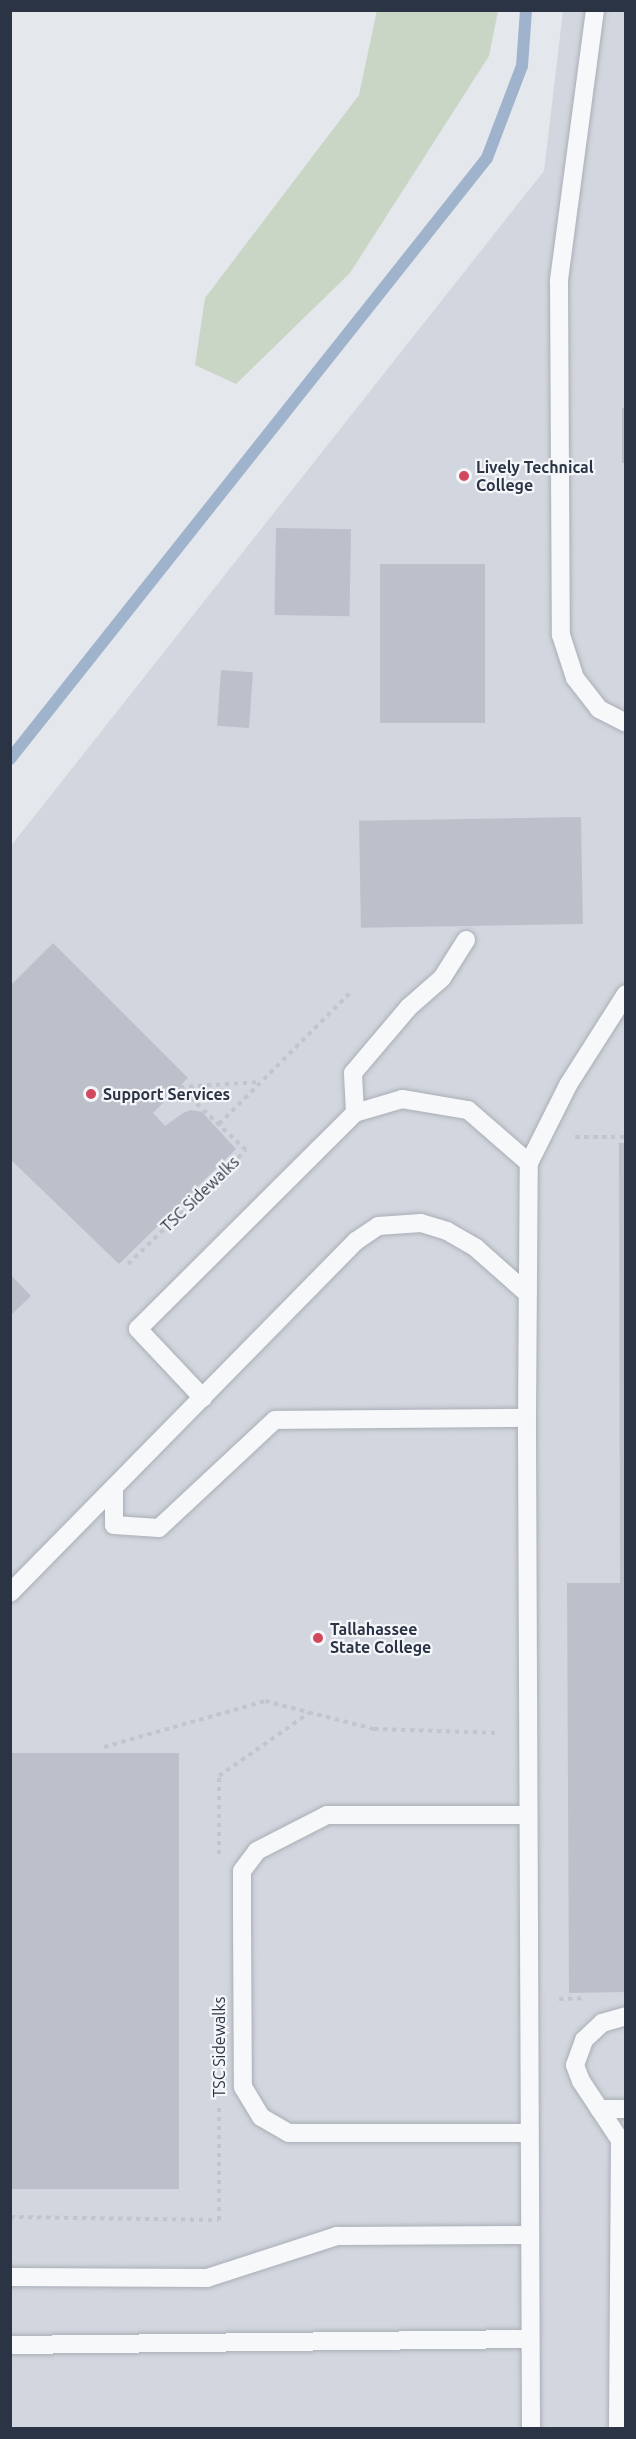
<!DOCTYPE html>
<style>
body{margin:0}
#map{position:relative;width:636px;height:2439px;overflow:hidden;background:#e4e7ec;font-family:Ubuntu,sans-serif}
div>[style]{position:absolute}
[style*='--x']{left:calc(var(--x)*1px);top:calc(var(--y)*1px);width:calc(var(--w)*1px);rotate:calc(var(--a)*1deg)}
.built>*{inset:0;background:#d2d6de}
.green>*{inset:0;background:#c9d6c5}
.stream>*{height:12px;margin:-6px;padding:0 6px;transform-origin:6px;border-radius:6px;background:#9fb4cc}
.building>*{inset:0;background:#bbc0ca;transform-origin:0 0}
.path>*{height:4px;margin-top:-2px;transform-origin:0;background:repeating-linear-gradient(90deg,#c2c5cb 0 4.5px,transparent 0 9px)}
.roads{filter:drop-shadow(0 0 2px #a9aeb7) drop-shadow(0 0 2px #a9aeb7)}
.lane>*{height:18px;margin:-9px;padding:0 9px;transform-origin:9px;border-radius:9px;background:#f7f8fa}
.dots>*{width:16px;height:16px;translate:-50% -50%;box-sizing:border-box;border:3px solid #f4f6f9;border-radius:50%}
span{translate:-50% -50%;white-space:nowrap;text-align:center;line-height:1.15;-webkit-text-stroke:4.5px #f4f6f9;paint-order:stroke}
.poi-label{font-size:16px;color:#2b3445;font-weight:700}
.left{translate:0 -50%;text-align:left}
.street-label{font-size:16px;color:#2b3445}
.frame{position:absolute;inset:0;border:12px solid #2b3445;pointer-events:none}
</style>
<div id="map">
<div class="built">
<div style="clip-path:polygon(563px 11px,625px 11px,625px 2428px,11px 2428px,10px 847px,544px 171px)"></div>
</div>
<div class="green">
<div style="clip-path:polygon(377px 10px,498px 11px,489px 56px,350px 273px,236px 384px,195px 365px,205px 298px,359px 95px)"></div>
</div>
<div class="stream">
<div style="--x:10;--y:759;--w:767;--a:-51.56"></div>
<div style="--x:487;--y:158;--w:98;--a:-69.2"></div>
<div style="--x:522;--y:66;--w:56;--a:-85.9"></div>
</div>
<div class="building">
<div style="left:622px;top:408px;width:4px;height:55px"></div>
<div style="left:276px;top:528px;width:75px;height:87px;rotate:1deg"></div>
<div style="left:485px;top:564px;width:159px;height:105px;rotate:90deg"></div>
<div style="left:221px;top:670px;width:32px;height:56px;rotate:4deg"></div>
<div style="left:581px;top:817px;width:107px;height:222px;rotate:89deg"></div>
<div style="clip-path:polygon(53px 943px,188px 1078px,153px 1113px,165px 1126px,183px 1113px,191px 1110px,202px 1112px,236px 1149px,119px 1264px,10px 1159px,10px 986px)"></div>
<div style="clip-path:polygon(619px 1143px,626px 1143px,626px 1992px,569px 1993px,567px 1583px,620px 1583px)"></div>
<div style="clip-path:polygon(10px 1274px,31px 1296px,10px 1316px)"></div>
<div style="left:10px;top:1753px;width:169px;height:436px"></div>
</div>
<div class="path">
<div style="--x:180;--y:1087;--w:81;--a:-3.5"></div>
<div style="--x:219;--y:1124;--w:188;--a:-45"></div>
<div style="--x:575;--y:1137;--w:51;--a:0"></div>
<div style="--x:128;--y:1264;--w:164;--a:-44"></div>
<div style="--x:246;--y:1150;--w:92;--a:-136.8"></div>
<div style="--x:104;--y:1747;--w:167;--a:-15.9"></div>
<div style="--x:265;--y:1701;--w:113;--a:14.4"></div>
<div style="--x:374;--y:1729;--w:126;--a:1.8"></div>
<div style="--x:219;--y:1854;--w:78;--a:-90"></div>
<div style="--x:219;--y:1776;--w:110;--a:-35"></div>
<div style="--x:559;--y:1999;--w:25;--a:-2"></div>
<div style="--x:10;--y:2217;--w:209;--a:0.8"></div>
<div style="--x:219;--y:2220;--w:116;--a:-90"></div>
</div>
<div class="roads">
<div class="lane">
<div style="--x:595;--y:10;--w:273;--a:97.6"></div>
<div style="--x:559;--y:281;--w:354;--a:89.7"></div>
<div style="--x:561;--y:635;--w:45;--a:72"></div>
<div style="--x:575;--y:678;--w:39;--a:52"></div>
<div style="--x:599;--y:709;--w:30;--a:27"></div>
<div style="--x:355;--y:1113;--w:40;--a:-92.9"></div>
<div style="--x:353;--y:1073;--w:87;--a:-49.7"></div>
<div style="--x:409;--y:1007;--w:44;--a:-41.3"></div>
<div style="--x:442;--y:978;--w:45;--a:-57.7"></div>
<div style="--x:203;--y:1398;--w:95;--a:-133.3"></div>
<div style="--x:138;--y:1329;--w:306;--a:-44.9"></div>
<div style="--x:355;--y:1113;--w:49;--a:-16.6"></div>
<div style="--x:402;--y:1099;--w:67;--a:9.5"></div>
<div style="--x:468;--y:1110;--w:81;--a:41"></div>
<div style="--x:114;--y:1488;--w:37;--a:90"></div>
<div style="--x:114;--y:1525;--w:45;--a:3.8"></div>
<div style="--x:159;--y:1528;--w:158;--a:-43"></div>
<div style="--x:275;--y:1420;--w:252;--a:-0.5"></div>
<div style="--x:10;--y:1593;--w:494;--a:-45.5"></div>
<div style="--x:356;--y:1241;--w:27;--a:-34"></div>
<div style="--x:378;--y:1226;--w:43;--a:-4"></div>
<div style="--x:421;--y:1223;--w:27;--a:17"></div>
<div style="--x:447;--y:1231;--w:34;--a:30"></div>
<div style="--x:476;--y:1248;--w:69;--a:41.5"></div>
<div style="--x:528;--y:1815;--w:201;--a:180"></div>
<div style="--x:327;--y:1815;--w:79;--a:152.8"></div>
<div style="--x:257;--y:1851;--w:25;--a:127"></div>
<div style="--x:242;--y:1871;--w:47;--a:90"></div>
<div style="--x:242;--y:1918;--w:169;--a:89.7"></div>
<div style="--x:243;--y:2087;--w:35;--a:59"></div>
<div style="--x:261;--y:2117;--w:32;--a:30"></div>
<div style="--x:289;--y:2133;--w:240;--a:0"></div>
<div style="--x:599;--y:2109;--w:27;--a:0"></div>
<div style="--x:10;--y:2277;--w:197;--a:0.3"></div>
<div style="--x:207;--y:2278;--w:137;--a:-17.9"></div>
<div style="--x:337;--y:2236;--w:192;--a:-0.3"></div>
<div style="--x:10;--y:2345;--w:520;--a:-0.66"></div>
<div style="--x:531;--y:2428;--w:1010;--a:-90.23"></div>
<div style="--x:527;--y:1418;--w:255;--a:-89.6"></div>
<div style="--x:529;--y:1163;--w:87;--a:-63.4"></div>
<div style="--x:568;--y:1085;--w:108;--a:-57.5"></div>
<div style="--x:618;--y:2428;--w:288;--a:-89.6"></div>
<div style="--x:620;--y:2140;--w:71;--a:-123.5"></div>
<div style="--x:581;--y:2081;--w:17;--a:-111"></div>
<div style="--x:575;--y:2065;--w:27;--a:-70"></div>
<div style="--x:584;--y:2040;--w:25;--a:-43"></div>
<div style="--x:602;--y:2023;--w:25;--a:-16"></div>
</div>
</div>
<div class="dots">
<div style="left:464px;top:476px;background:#d1495b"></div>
<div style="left:91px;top:1094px;background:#d1495b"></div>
<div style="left:318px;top:1638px;background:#d1495b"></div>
</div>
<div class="poi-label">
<span class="left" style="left:476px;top:476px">Lively Technical<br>College</span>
<span class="left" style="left:103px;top:1094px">Support Services</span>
<span class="left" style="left:330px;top:1638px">Tallahassee<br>State College</span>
</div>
<div class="street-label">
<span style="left:200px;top:1194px;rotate:-44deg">TSC Sidewalks</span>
<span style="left:219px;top:2047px;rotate:-90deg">TSC Sidewalks</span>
</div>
<div class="frame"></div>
</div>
